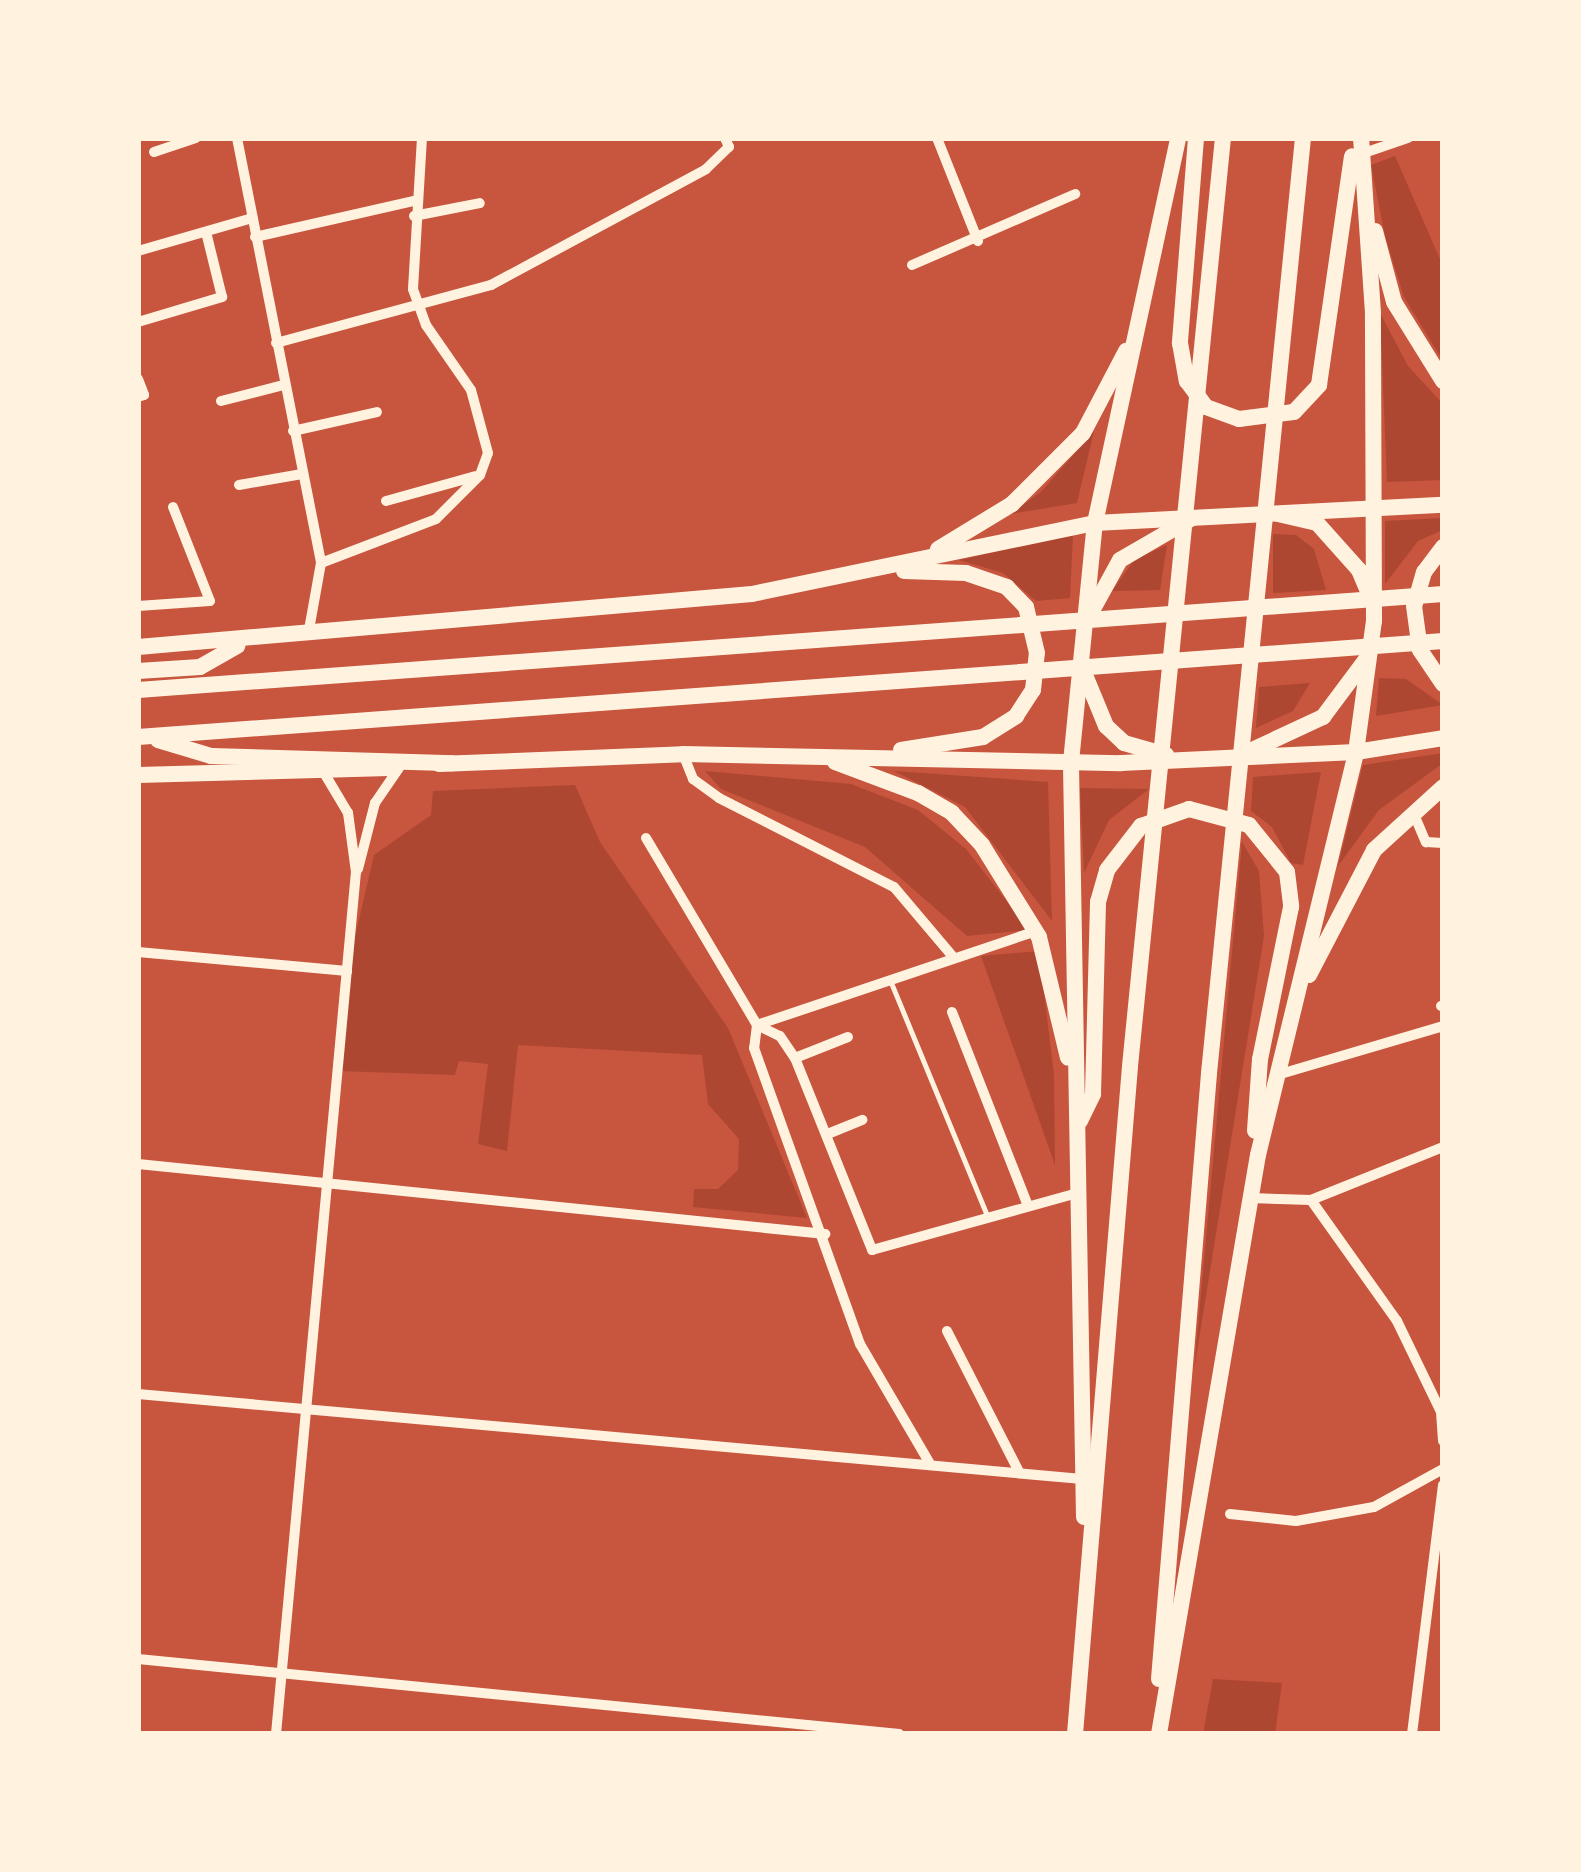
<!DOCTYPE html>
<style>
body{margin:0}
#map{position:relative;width:1581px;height:1872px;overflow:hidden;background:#c8553d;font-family:"Zilla Slab",serif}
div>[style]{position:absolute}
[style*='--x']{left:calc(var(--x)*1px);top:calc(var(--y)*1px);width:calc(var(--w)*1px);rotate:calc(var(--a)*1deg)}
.green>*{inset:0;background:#ae4732}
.service>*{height:4.5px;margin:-2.25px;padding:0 2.25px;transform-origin:2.25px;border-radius:2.25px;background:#fff3e0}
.minor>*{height:10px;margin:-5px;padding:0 5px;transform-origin:5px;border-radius:5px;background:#fff3e0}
.primary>*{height:16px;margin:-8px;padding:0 8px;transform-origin:8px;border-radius:8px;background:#fff3e0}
.trunk>*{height:16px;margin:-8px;padding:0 8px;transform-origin:8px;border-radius:8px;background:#fff3e0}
span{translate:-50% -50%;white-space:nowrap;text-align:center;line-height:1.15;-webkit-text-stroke:12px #fff3e0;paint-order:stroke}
.frame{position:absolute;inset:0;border:141px solid #fff3e0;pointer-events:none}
</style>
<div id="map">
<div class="green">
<div style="clip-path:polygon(1395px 156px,1443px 266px,1443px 361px,1404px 297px,1385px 236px,1371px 165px)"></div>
<div style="clip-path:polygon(1380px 313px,1408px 366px,1443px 404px,1443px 480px,1387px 482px)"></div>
<div style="clip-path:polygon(1094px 431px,1077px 503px,1010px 514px,1041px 492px)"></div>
<div style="clip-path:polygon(1443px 518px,1443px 530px,1418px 541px,1385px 584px,1385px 521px)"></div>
<div style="clip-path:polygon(1273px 534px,1296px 535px,1314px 549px,1326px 590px,1273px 593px)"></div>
<div style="clip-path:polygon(1073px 535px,1070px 598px,1036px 601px,1003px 573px,959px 560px)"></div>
<div style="clip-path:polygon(1167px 545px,1160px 590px,1112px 591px,1135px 559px)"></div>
<div style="clip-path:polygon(1379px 678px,1406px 679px,1443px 705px,1376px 716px)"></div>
<div style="clip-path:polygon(1310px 683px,1293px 711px,1256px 728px,1259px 687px)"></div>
<div style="clip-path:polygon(1443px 753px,1443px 763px,1379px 810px,1338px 866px,1363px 765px)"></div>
<div style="clip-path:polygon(705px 771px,851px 784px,918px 810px,966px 849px,1029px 930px,967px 936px,865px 847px,721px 789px)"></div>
<div style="clip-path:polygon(894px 771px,1048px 782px,1052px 921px,965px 807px)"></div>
<div style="clip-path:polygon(1321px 772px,1303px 865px,1291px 863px,1272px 827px,1251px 811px,1253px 777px)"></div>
<div style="clip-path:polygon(575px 785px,600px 842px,728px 1028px,807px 1218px,693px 1207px,694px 1189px,718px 1189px,738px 1170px,739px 1139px,708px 1104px,702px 1055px,518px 1045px,507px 1151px,478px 1144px,488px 1064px,459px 1061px,455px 1075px,339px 1071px,351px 954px,374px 855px,431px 815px,433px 791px)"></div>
<div style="clip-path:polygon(1080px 788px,1149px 789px,1109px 820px,1084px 873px)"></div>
<div style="clip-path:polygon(1242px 842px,1259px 871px,1264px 936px,1194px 1370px)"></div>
<div style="clip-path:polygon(1039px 951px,1054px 1075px,1055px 1165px,981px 956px)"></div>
<div style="clip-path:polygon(1213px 1679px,1282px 1683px,1275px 1734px,1203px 1734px)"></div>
</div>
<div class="service">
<div style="--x:892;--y:984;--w:252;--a:67.6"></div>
</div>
<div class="minor">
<div style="--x:237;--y:138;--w:433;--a:78.8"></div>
<div style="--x:321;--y:563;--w:73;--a:100.2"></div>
<div style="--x:937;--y:138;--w:111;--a:68.3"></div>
<div style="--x:154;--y:152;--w:44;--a:-18.4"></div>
<div style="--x:1361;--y:154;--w:50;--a:-18.8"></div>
<div style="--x:414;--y:216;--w:67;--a:-11.1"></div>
<div style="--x:255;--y:237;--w:162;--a:-12.8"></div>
<div style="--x:138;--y:251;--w:119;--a:-16.1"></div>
<div style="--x:912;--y:265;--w:178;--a:-23.5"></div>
<div style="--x:138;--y:322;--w:88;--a:-16.6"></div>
<div style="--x:222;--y:297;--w:67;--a:-103.8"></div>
<div style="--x:276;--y:343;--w:223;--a:-15.1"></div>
<div style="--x:491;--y:285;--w:244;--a:-28.3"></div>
<div style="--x:706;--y:169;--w:32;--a:-44"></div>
<div style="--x:729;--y:147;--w:10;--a:-114"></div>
<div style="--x:138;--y:379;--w:17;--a:69"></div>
<div style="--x:144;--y:395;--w:6;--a:162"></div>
<div style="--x:221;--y:401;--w:65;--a:-14.3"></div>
<div style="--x:293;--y:431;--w:86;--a:-12.7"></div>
<div style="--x:239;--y:485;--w:64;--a:-9.9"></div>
<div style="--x:386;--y:501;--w:93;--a:-15.5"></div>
<div style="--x:321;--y:563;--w:123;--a:-20.9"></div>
<div style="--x:436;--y:519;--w:62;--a:-45"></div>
<div style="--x:480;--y:475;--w:23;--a:-70"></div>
<div style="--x:488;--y:453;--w:65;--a:-105.1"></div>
<div style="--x:471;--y:390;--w:79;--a:-124.7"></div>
<div style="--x:426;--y:325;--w:38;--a:-110"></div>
<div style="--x:413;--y:289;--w:151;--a:-86.6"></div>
<div style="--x:138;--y:606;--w:72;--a:-4"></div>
<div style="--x:210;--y:601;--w:101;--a:-111.5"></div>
<div style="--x:683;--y:754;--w:27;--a:68"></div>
<div style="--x:693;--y:779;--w:32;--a:36"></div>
<div style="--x:719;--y:798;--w:196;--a:27"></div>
<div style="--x:894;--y:887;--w:93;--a:49.8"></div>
<div style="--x:1413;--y:812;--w:33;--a:67"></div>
<div style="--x:1426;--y:842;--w:17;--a:3"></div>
<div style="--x:646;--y:838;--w:217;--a:59.3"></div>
<div style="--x:757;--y:1025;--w:25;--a:26"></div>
<div style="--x:780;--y:1036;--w:27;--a:56"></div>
<div style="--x:795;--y:1058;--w:207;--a:68.1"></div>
<div style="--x:872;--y:1250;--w:217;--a:-15.5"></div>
<div style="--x:358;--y:869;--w:68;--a:-75.6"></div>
<div style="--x:375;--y:803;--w:42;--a:-55.6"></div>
<div style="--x:138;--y:952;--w:210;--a:5.2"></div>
<div style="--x:1441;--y:1006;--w:2;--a:-27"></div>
<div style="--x:952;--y:1012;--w:208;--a:68.6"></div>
<div style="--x:757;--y:1025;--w:23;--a:97"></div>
<div style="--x:754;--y:1048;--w:314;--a:70.3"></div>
<div style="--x:860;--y:1344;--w:137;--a:59.7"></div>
<div style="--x:757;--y:1025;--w:294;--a:-18.6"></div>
<div style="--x:795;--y:1058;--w:57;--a:-21.6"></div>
<div style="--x:1277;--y:1075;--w:173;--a:-16.4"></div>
<div style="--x:830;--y:1133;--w:35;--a:-22"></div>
<div style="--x:138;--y:1164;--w:691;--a:5.82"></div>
<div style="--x:1250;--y:1198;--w:61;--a:1.9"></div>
<div style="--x:1311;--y:1200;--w:142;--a:-21.9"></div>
<div style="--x:1311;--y:1200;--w:148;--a:54.6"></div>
<div style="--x:1397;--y:1321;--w:101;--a:64.2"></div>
<div style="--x:1441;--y:1412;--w:29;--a:86"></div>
<div style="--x:947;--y:1331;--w:158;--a:62.9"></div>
<div style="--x:138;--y:1394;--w:948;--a:5.15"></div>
<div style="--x:1230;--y:1514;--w:66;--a:6.1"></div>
<div style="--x:1296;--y:1521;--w:79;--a:-10.2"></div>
<div style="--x:1374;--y:1507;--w:79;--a:-28.8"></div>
<div style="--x:138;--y:1659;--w:765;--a:5.63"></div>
<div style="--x:276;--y:1734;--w:866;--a:-84.7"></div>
<div style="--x:356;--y:872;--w:60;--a:-97.7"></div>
<div style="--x:348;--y:813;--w:49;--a:-120.8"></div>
<div style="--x:1412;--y:1734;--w:251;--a:-82.9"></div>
</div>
<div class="primary">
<div style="--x:1196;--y:138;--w:206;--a:94.5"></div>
<div style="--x:1180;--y:343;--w:39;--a:80"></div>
<div style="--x:1187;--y:381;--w:32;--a:54"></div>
<div style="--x:1206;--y:407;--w:35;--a:20"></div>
<div style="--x:1239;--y:419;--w:55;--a:-7.3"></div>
<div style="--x:1294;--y:412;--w:37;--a:-47"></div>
<div style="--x:1319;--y:385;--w:231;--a:-81.8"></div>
<div style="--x:1375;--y:231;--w:73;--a:75"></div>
<div style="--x:1394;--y:302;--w:93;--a:58.2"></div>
<div style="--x:1278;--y:514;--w:40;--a:13"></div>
<div style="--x:1317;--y:523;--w:63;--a:48.2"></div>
<div style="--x:1359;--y:570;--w:34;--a:67"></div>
<div style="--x:1443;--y:547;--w:31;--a:127"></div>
<div style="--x:1424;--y:572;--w:35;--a:106"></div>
<div style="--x:1414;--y:606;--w:44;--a:82.2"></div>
<div style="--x:1420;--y:650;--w:41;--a:55.9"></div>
<div style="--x:938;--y:549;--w:87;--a:-31.3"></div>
<div style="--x:1012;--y:504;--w:100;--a:-45"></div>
<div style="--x:1083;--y:433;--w:93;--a:-62.3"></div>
<div style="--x:1093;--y:609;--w:56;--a:-61.1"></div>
<div style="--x:1120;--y:560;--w:80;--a:-30.1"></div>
<div style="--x:138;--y:647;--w:616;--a:-4.93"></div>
<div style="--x:752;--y:594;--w:350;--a:-11.7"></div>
<div style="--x:1095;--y:523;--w:348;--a:-3"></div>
<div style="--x:138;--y:671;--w:62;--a:-3.7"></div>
<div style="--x:200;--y:667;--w:43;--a:-29.6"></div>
<div style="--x:1085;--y:675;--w:55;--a:67.6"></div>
<div style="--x:1106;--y:726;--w:25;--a:43"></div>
<div style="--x:1124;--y:743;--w:44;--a:15.9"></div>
<div style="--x:901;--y:750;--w:83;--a:-9"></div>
<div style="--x:983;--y:737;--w:39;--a:-32"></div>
<div style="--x:1016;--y:716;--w:31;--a:-57"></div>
<div style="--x:1033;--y:690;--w:37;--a:-84"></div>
<div style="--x:1037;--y:653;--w:47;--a:-103.4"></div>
<div style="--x:1026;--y:607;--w:28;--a:-134"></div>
<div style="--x:1007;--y:587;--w:43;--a:-161.1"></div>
<div style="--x:966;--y:573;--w:62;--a:-178.2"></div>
<div style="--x:1250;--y:751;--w:81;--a:-25"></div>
<div style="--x:1323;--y:717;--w:74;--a:-53.3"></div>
<div style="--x:835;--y:762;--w:89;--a:20.5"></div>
<div style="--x:918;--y:793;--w:39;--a:30"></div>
<div style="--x:952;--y:813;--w:44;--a:46.8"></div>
<div style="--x:982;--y:845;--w:108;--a:58.2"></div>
<div style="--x:1039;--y:937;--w:124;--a:76.5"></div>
<div style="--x:439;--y:764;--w:244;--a:-2.3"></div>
<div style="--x:683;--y:754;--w:438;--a:1.2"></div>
<div style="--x:1121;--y:763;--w:235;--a:-2.7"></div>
<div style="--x:1356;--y:752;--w:88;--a:-9.1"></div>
<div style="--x:138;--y:775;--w:251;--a:-1.6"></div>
<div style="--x:1309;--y:975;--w:141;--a:-62.5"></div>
<div style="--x:1374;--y:850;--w:93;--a:-42.4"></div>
<div style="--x:1080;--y:1121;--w:30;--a:-64"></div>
<div style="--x:1093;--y:1094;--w:192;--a:-88.5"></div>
<div style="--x:1098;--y:902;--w:33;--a:-74"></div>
<div style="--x:1107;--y:870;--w:56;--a:-52.3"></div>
<div style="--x:1141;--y:826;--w:51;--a:-19.5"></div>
<div style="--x:1189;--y:809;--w:62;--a:14.9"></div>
<div style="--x:1249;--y:825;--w:60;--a:51"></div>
<div style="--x:1287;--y:872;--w:35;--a:83"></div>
<div style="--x:1291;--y:907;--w:155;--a:101.5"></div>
<div style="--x:1260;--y:1059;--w:72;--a:94"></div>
<div style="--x:1084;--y:1517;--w:755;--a:-90.99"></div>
<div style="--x:1071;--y:762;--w:240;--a:-84.3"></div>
<div style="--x:1095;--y:523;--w:394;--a:-77.8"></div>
<div style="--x:1159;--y:1679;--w:608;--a:-85.28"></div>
<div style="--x:1209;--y:1073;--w:940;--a:-84.26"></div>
<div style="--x:1075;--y:1734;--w:670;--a:-85.29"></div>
<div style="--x:1130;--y:1066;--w:933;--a:-84.28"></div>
<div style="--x:1159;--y:1734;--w:587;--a:-80.3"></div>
<div style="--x:1258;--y:1155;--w:415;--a:-76.3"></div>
<div style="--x:1356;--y:752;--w:132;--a:-82.2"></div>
<div style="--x:1374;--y:621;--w:308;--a:-90.2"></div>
<div style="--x:1373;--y:313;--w:175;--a:-93.9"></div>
</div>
<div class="trunk">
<div style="--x:138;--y:690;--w:1309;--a:-4.21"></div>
<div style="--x:138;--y:737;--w:1309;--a:-4.21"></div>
<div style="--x:158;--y:740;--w:55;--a:16.8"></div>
<div style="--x:211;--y:756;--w:242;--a:1.7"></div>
</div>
<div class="frame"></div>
</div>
